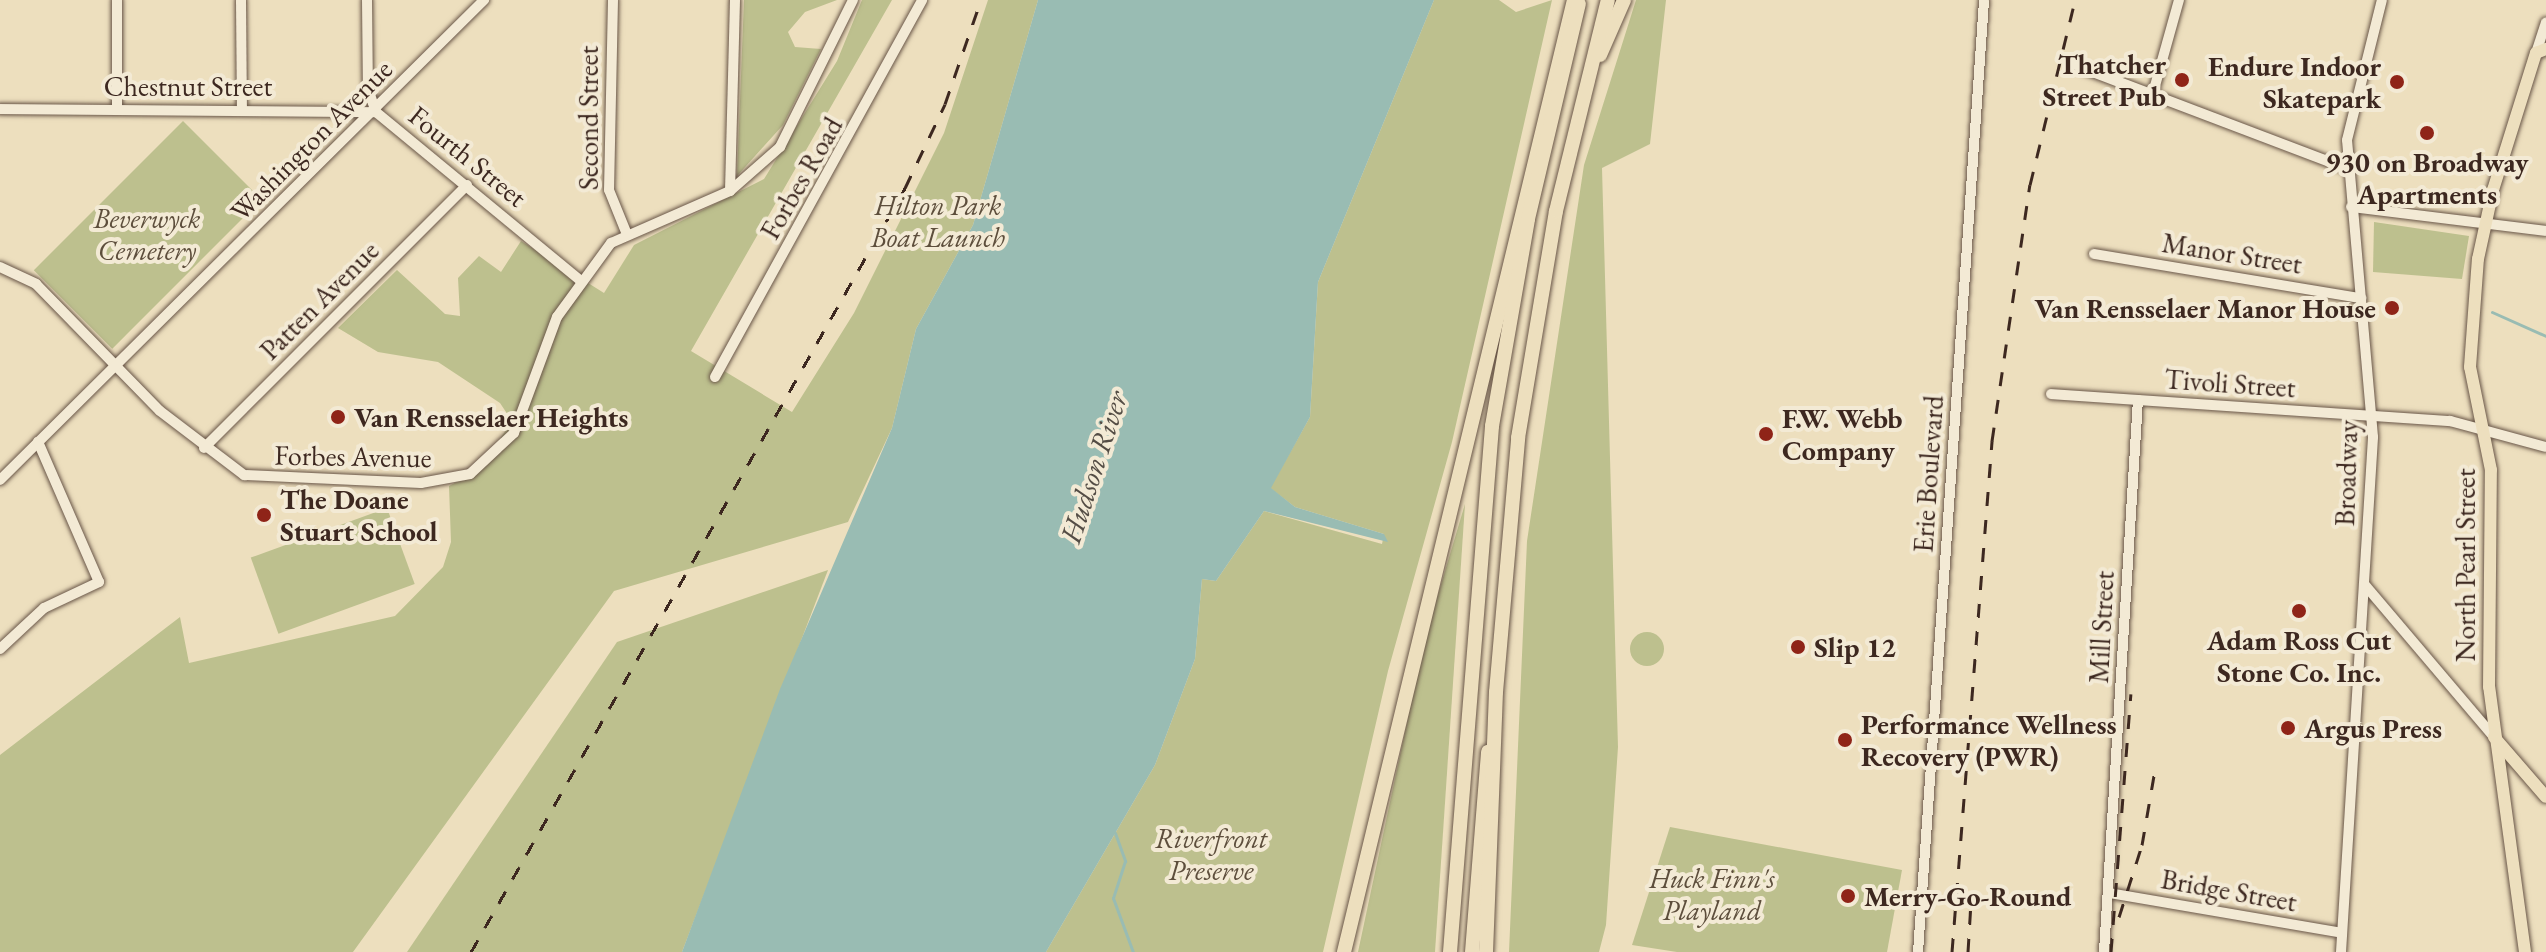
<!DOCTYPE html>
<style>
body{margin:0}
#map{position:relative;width:2546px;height:952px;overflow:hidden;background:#eddfbe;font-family:"EB Garamond",serif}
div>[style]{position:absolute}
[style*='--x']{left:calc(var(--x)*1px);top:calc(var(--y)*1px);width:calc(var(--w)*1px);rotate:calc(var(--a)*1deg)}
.green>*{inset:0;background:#bdc08e;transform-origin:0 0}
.round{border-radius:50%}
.water>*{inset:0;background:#99bcb3}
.stream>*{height:3px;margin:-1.5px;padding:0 1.5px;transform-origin:1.5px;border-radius:1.5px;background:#99bcb3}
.roads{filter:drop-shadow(0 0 2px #695648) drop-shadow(0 0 2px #695648)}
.minor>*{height:10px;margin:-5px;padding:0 5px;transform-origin:5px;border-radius:5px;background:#f3ead5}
.major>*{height:12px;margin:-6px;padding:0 6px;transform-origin:6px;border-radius:6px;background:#eddfbe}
.highway>*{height:14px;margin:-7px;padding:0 7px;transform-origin:7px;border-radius:7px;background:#eddfbe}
.rail>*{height:3px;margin-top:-1.5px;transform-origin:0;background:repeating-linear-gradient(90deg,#3d2820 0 14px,transparent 0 28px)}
.dots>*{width:22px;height:22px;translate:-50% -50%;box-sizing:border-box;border:4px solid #f3ead5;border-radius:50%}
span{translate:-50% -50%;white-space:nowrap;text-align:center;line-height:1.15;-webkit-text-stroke:8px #f3ead5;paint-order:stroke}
.poi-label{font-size:28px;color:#3d2820;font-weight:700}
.right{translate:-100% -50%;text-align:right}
.left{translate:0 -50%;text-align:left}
.street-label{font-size:28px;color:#3d2820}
.park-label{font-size:28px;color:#5d4e3c;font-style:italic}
.water-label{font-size:30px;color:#544d45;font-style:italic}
</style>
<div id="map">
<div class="green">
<div style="clip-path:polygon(744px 0,837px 0,805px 12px,788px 32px,795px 47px,821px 49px,783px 125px,737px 176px)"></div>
<div style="clip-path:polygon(862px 0,892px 0,691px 351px,792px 412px,854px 313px,944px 133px,988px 0,1038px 0,973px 225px,916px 329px,892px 428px,848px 522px,614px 591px,353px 952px,0 952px,0 755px,180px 617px,189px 663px,395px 616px,443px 567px,451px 542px,449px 486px,479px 470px,512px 421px,500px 403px,438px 362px,378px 352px,338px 328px,397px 270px,445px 314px,460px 316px,458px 278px,479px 256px,501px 272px,521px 241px,604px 293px,634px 245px,764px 179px,837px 61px)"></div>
<div style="clip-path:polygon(1434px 0,1499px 0,1516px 12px,1552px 0,1452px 442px,1388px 671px,1323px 952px,1046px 952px,1155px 765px,1195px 659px,1202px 579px,1216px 581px,1264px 511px,1382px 544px,1384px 534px,1295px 507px,1270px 488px,1310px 417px,1318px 282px)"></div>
<div style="clip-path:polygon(1636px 0,1666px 0,1650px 144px,1602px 168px,1618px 747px,1606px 925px,1599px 952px,1509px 952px,1527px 541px,1584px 165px)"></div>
<div style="left:183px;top:121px;width:111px;height:211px;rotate:45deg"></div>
<div style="clip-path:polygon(2374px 222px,2469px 236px,2462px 279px,2373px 272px)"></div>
<div style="clip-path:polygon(1465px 504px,1435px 952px,1358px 952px,1425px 638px)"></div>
<div style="left:387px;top:508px;width:81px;height:145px;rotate:70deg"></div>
<div style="clip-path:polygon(828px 570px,682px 952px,407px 952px,617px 642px)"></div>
<div class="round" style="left:1630px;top:632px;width:34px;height:34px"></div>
<div style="clip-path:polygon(1670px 827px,1902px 870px,1887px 952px,1677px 952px,1632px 945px)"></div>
</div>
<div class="water">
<div style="clip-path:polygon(1038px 0,1434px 0,1318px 282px,1310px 417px,1271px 488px,1295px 507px,1384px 534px,1388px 542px,1264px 511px,1216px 581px,1202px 579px,1195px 659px,1155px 765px,1046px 952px,682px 952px,780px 689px,892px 428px,916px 329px,973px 225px)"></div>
</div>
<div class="stream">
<div style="--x:2492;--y:312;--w:59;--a:24"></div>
<div style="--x:1115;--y:833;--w:30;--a:70"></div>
<div style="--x:1125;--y:861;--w:39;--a:108"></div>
<div style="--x:1113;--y:898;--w:58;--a:69.7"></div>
</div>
<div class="roads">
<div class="minor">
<div style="--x:241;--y:0;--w:111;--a:89.5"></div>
<div style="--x:367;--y:0;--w:89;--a:89.4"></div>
<div style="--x:368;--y:89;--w:24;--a:71"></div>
<div style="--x:376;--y:112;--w:264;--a:39.5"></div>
<div style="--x:613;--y:0;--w:190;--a:91.2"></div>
<div style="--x:609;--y:190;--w:45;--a:68"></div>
<div style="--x:2536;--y:53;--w:32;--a:-72"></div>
<div style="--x:2077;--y:66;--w:288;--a:20.8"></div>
<div style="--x:2153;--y:93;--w:97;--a:-74.4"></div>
<div style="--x:0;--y:109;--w:376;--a:0.5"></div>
<div style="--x:117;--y:110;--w:110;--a:-90"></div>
<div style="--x:730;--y:191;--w:191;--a:-88.5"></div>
<div style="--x:2351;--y:207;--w:196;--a:7"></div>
<div style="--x:2094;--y:254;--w:271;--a:9.4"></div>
<div style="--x:0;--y:267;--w:40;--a:25"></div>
<div style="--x:36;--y:284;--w:177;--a:45.7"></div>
<div style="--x:160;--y:411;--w:106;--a:37.3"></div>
<div style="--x:244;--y:475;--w:177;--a:2.6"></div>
<div style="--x:421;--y:483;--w:50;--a:-10.4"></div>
<div style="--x:470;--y:474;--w:60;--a:-43"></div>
<div style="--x:514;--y:433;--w:124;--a:-69.7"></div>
<div style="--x:557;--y:317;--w:92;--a:-53.9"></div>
<div style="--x:611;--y:243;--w:130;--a:-23.6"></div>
<div style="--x:730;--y:191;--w:67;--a:-41.3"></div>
<div style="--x:780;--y:147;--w:164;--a:-63.6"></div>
<div style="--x:715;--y:377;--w:430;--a:-61.2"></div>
<div style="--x:2051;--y:394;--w:400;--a:3.9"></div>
<div style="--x:2450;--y:421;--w:99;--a:15.2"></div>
<div style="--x:204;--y:448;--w:372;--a:-45"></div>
<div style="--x:0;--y:480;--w:682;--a:-44.76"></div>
<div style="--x:2365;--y:585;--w:199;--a:49.7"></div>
<div style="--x:0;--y:649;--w:60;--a:-43"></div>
<div style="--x:44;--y:608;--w:61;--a:-25.3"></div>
<div style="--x:99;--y:582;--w:153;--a:-113.5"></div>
<div style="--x:2109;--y:893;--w:236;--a:9.7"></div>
<div style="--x:1918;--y:952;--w:954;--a:-86.03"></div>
<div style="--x:2104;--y:952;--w:553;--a:-86.48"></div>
<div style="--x:2341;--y:952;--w:516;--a:-86.44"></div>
<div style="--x:2373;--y:437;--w:298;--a:-95"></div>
<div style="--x:2347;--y:140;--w:144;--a:-76"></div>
</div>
<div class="major">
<div style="--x:2494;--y:737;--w:79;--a:49.1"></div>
<div style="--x:2525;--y:952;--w:267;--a:-97.7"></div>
<div style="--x:2489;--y:687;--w:217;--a:-89.5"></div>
<div style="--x:2491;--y:470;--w:105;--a:-101.5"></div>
<div style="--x:2470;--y:367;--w:108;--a:-85.8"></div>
<div style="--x:2478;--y:259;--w:71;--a:-77.7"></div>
<div style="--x:2493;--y:190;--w:144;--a:-72.6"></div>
<div style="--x:2536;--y:53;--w:11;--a:-22"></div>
</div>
<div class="highway">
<div style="--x:1600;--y:55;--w:60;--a:-66.4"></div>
<div style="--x:1344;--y:952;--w:979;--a:-76.42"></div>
<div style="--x:1450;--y:952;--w:528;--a:-85.43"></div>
<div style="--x:1492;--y:426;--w:210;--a:-80.1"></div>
<div style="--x:1528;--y:219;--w:221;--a:-76.7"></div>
<div style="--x:1472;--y:952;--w:201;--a:-85.4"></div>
<div style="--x:1486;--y:952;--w:260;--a:-87.8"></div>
<div style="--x:1496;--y:692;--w:255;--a:-85"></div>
<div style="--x:1518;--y:438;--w:230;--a:-80.5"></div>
<div style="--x:1556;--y:211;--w:217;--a:-76.2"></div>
</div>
</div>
<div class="rail">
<div style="--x:2119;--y:917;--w:76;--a:-72.3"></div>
<div style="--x:2142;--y:845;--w:76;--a:-80.2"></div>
<div style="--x:471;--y:952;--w:879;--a:-60.4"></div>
<div style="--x:905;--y:188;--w:93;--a:-64.5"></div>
<div style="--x:945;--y:104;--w:110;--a:-70.9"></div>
<div style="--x:1952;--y:952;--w:513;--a:-85.52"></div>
<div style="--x:1992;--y:441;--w:259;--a:-81.6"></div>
<div style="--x:2030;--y:185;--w:190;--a:-76.3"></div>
<div style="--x:1968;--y:952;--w:50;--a:-86.6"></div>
<div style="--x:2111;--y:952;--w:259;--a:-85.6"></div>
</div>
<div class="dots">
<div style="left:2182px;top:80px;background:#8f2418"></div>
<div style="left:2397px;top:82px;background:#8f2418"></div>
<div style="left:2427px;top:133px;background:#8f2418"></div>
<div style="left:2392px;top:308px;background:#8f2418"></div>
<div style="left:338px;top:417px;background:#8f2418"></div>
<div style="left:1766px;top:434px;background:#8f2418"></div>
<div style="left:264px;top:515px;background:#8f2418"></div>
<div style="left:2299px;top:611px;background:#8f2418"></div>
<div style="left:1798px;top:647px;background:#8f2418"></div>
<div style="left:2288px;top:728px;background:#8f2418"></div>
<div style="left:1845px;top:740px;background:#8f2418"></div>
<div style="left:1848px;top:896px;background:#8f2418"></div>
</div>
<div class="poi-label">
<span class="right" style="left:2166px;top:80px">Thatcher<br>Street Pub</span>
<span class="right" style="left:2381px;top:82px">Endure Indoor<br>Skatepark</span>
<span style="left:2427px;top:178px">930 on Broadway<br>Apartments</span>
<span class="right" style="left:2376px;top:308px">Van Rensselaer Manor House</span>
<span class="left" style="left:354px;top:417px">Van Rensselaer Heights</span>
<span class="left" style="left:1782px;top:434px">F.W. Webb<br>Company</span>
<span class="left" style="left:280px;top:515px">The Doane<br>Stuart School</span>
<span style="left:2299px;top:656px">Adam Ross Cut<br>Stone Co. Inc.</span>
<span class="left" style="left:1814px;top:647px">Slip 12</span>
<span class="left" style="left:1861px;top:740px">Performance Wellness<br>Recovery (PWR)</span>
<span class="left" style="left:2304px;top:728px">Argus Press</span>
<span class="left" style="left:1864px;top:896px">Merry-Go-Round</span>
</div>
<div class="street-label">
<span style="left:188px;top:86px">Chestnut Street</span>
<span style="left:588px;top:118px;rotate:-90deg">Second Street</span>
<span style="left:311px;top:140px;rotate:-45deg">Washington Avenue</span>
<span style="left:468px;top:156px;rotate:39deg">Fourth Street</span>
<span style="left:801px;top:178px;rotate:-60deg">Forbes Road</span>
<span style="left:2232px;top:253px;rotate:9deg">Manor Street</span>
<span style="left:319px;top:300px;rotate:-45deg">Patten Avenue</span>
<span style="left:2230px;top:383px;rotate:4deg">Tivoli Street</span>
<span style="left:353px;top:456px;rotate:1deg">Forbes Avenue</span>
<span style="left:2346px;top:473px;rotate:-88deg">Broadway</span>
<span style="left:1928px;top:474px;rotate:-86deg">Erie Boulevard</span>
<span style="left:2465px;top:565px;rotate:-90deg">North Pearl Street</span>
<span style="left:2101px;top:627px;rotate:-87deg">Mill Street</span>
<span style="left:2229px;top:890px;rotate:10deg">Bridge Street</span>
</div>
<div class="park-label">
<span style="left:938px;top:221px">Hilton Park<br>Boat Launch</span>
<span style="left:147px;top:234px">Beverwyck<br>Cemetery</span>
<span style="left:1211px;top:854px">Riverfront<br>Preserve</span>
<span style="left:1712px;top:894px">Huck Finn's<br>Playland</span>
</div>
<div class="water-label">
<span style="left:1094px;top:467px;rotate:-72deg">Hudson River</span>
</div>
</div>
